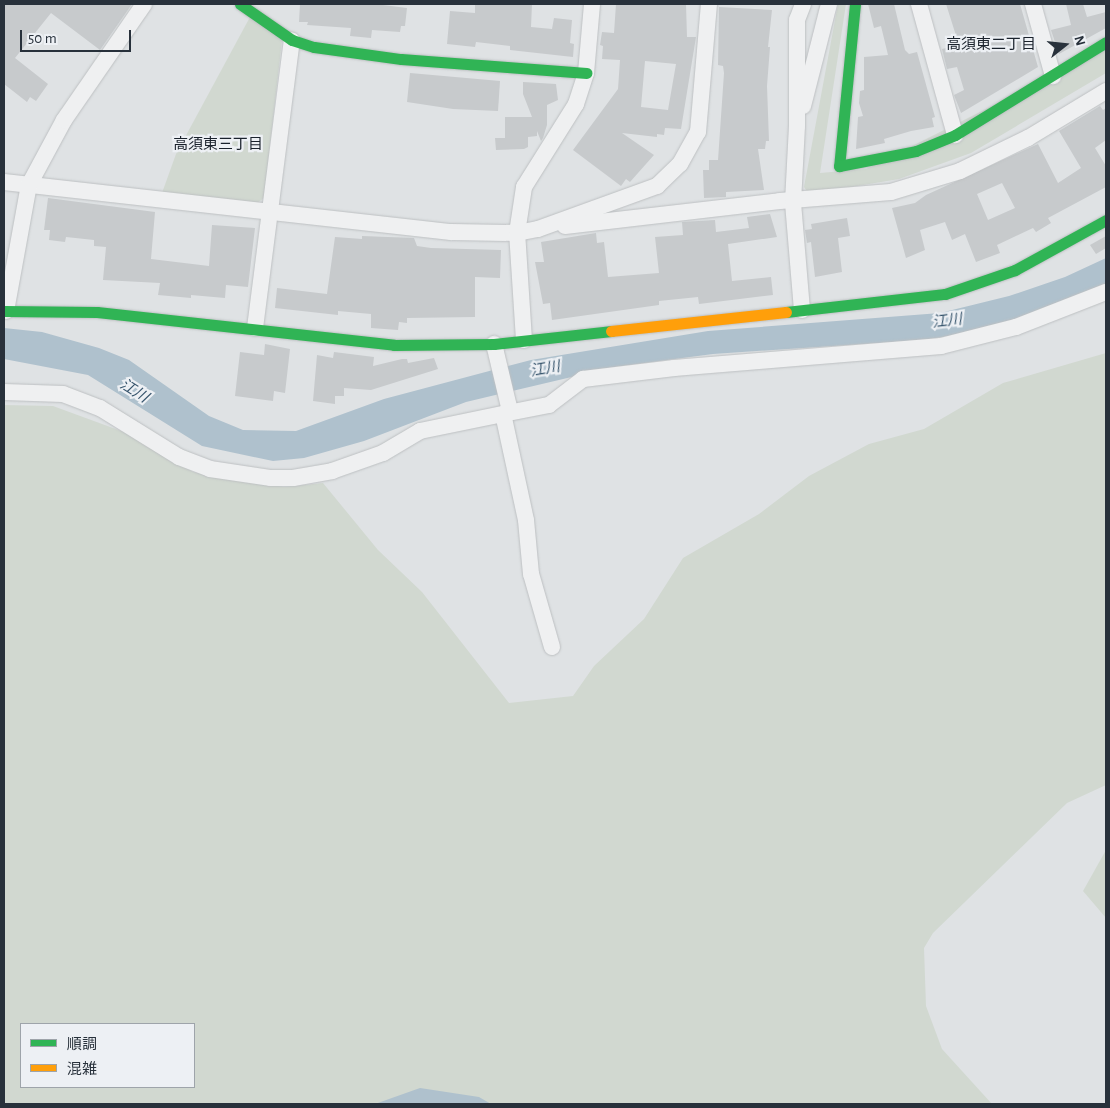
<!DOCTYPE html>
<meta charset="utf-8">
<style>
body{margin:0}
#map{position:relative;width:1110px;height:1108px;overflow:hidden;background:#dfe2e4;font-family:"Alegreya Sans","Noto Sans JP",sans-serif}
div>[style]{position:absolute}
[style*='--x']{left:calc(var(--x)*1px);top:calc(var(--y)*1px);width:calc(var(--w)*1px);rotate:calc(var(--a)*1deg)}
.green>*{inset:0;background:#d1d8d0}
.water>*{inset:0;background:#afc1cd}
.building>*{inset:0;background:#c7cacc}
.roads{filter:drop-shadow(0 0 1px #bdc0c2) drop-shadow(0 0 1px #bdc0c2)}
.street>*{height:16px;margin:-8px;padding:0 8px;transform-origin:8px;border-radius:8px;background:#eff0f1}
.fast>*{height:11px;margin:-5.5px;padding:0 5.5px;transform-origin:5.5px;border-radius:5.5px;background:#30b455}
.slow>*{height:11px;margin:-5.5px;padding:0 5.5px;transform-origin:5.5px;border-radius:5.5px;background:#ff9f0a}
span{translate:-50% -50%;white-space:nowrap;text-align:center;line-height:1.15;-webkit-text-stroke:4.5px #edf0f4;paint-order:stroke}
.neighbourhood-label{font-size:15px;color:#1a222c}
.water-label{font-size:15px;color:#36546c;font-style:italic}
.frame{position:absolute;inset:0;border:5px solid #28313b;pointer-events:none}
.legend{position:absolute;left:20px;top:1023px;width:175px;height:65px;box-sizing:border-box;background:#edf0f4;border:1px solid #9ea4aa;margin:0;padding:6px 9px;list-style:none;font-size:15px;color:#28313b}
.legend li{display:flex;align-items:center;gap:10px;height:25px}
.legend b{width:25px;border:1px solid #9ea4aa}
.north{position:absolute;left:1040px;top:20px;width:50px;height:50px;-webkit-text-stroke:4px #edf0f4;paint-order:stroke;rotate:74deg;font-size:14px;font-weight:700;line-height:20px;text-align:center;color:#28313b}
.north::after{content:'';display:block;margin:auto;width:18px;height:22px;background:#28313b;clip-path:polygon(50% 0,100% 100%,50% 72%,0 100%)}
.scale{position:absolute;left:20px;top:30px;width:111px;height:22px;box-sizing:border-box;border:2px solid #28313b;border-top:0;padding-left:6px;font-size:15px;line-height:18px;white-space:nowrap;color:#28313b;-webkit-text-stroke:4px #edf0f4;paint-order:stroke}
</style>
<div id="map">
<div class="green">
<div style="clip-path:polygon(838px 4px,846px 4px,820px 173px,866px 169px,1106px 49px,1106px 73px,971px 153px,899px 179px,809px 194px,804px 187px)"></div>
<div style="clip-path:polygon(250px 17px,282px 40px,264px 198px,257px 203px,162px 193px,176px 154px)"></div>
<div style="clip-path:polygon(evenodd,1106px 353px,1106px 785px,1067px 803px,933px 933px,924px 948px,926px 1006px,942px 1049px,992px 1104px,4px 1104px,4px 405px,53px 406px,132px 435px,193px 472px,284px 487px,323px 483px,378px 550px,422px 592px,509px 703px,573px 696px,594px 666px,644px 619px,683px 558px,759px 514px,809px 476px,869px 444px,924px 429px,1003px 383px,1106px 353px,21px 1024px,194px 1024px,194px 1087px,21px 1087px,21px 1024px)"></div>
<div style="clip-path:polygon(1106px 850px,1106px 918px,1083px 891px)"></div>
</div>
<div class="water">
<div style="clip-path:polygon(1106px 258px,1106px 284px,1023px 318px,974px 332px,923px 340px,713px 354px,614px 367px,466px 402px,364px 441px,304px 458px,273px 461px,202px 446px,88px 375px,4px 359px,4px 328px,42px 332px,99px 348px,129px 360px,209px 416px,243px 430px,296px 431px,384px 399px,531px 360px,708px 331px,940px 313px,1009px 296px,1065px 277px)"></div>
<div style="clip-path:polygon(420px 1088px,479px 1097px,491px 1104px,375px 1104px)"></div>
</div>
<div class="building">
<div style="clip-path:polygon(4px 4px,132px 4px,100px 50px,51px 13px,15px 58px,48px 84px,36px 101px,30px 97px,27px 102px,4px 84px)"></div>
<div style="clip-path:polygon(300px 4px,375px 4px,407px 8px,405px 26px,401px 26px,400px 32px,372px 30px,371px 38px,350px 36px,351px 28px,307px 25px,308px 22px,299px 22px)"></div>
<div style="clip-path:polygon(475px 4px,532px 4px,531px 27px,552px 29px,554px 18px,572px 20px,570px 43px,574px 44px,573px 57px,510px 50px,510px 46px,476px 42px,475px 47px,447px 44px,450px 11px,475px 13px)"></div>
<div style="clip-path:polygon(evenodd,616px 4px,686px 4px,687px 37px,696px 37px,681px 129px,665px 128px,664px 135px,657px 134px,657px 137px,622px 133px,654px 155px,630px 182px,626px 179px,621px 186px,573px 150px,618px 89px,620px 60px,602px 59px,603px 46px,600px 45px,602px 32px,614px 33px,616px 4px,645px 61px,676px 64px,668px 110px,641px 107px,645px 61px)"></div>
<div style="clip-path:polygon(868px 4px,894px 4px,905px 50px,909px 54px,917px 52px,935px 117px,932px 118px,934px 127px,911px 131px,884px 139px,885px 143px,856px 149px,858px 117px,863px 116px,859px 103px,860px 91px,864px 90px,864px 57px,888px 55px,881px 26px,874px 28px)"></div>
<div style="clip-path:polygon(946px 4px,1020px 4px,1038px 67px,961px 113px,954px 95px,964px 90px,957px 67px,947px 69px,942px 49px,959px 45px)"></div>
<div style="clip-path:polygon(1066px 4px,1083px 4px,1087px 17px,1106px 12px,1106px 28px,1059px 54px,1051px 30px,1071px 25px)"></div>
<div style="clip-path:polygon(719px 7px,772px 10px,768px 47px,770px 47px,767px 86px,769px 141px,766px 141px,765px 149px,758px 149px,764px 190px,726px 192px,726px 197px,704px 198px,703px 170px,709px 170px,709px 160px,718px 160px,724px 73px,723px 66px,718px 65px)"></div>
<div style="clip-path:polygon(410px 73px,500px 81px,498px 111px,453px 109px,407px 102px)"></div>
<div style="clip-path:polygon(523px 82px,556px 84px,558px 100px,547px 105px,547px 125px,543px 138px,541px 141px,537px 131px,537px 136px,528px 137px,528px 147px,524px 149px,496px 150px,495px 138px,505px 138px,505px 117px,532px 117px,523px 94px)"></div>
<div style="clip-path:polygon(evenodd,1100px 106px,1103px 110px,1106px 108px,1106px 140px,1095px 148px,1106px 166px,1106px 187px,1048px 218px,1051px 223px,1036px 232px,1033px 228px,997px 245px,1000px 253px,976px 262px,965px 234px,952px 240px,945px 222px,920px 230px,925px 250px,906px 258px,892px 208px,915px 203px,926px 195px,1038px 144px,1058px 183px,1081px 168px,1059px 131px,1100px 106px,1002px 183px,1015px 208px,988px 220px,977px 194px,1002px 183px)"></div>
<div style="clip-path:polygon(48px 198px,155px 212px,151px 259px,209px 266px,212px 225px,255px 228px,248px 287px,226px 285px,225px 298px,191px 295px,191px 298px,158px 295px,160px 283px,103px 280px,106px 247px,94px 246px,94px 240px,66px 237px,65px 242px,49px 240px,50px 230px,44px 230px)"></div>
<div style="clip-path:polygon(770px 214px,777px 237px,728px 244px,732px 281px,771px 277px,773px 295px,699px 304px,698px 297px,659px 301px,659px 305px,552px 320px,550px 303px,543px 304px,535px 262px,544px 262px,541px 242px,596px 233px,597px 243px,604px 242px,608px 277px,659px 273px,655px 237px,683px 235px,682px 222px,715px 220px,716px 232px,749px 228px,747px 217px)"></div>
<div style="clip-path:polygon(847px 218px,850px 236px,838px 238px,842px 272px,815px 277px,811px 242px,807px 243px,805px 230px,812px 229px,811px 224px)"></div>
<div style="clip-path:polygon(362px 236px,414px 238px,417px 246px,431px 248px,501px 250px,500px 278px,475px 277px,475px 317px,407px 318px,407px 323px,399px 322px,398px 330px,371px 328px,371px 314px,338px 311px,338px 315px,275px 308px,277px 288px,327px 294px,335px 237px,362px 239px)"></div>
<div style="clip-path:polygon(1106px 236px,1106px 248px,1096px 254px,1090px 245px)"></div>
<div style="clip-path:polygon(265px 344px,290px 349px,285px 393px,274px 391px,273px 401px,235px 396px,240px 352px,264px 355px)"></div>
<div style="clip-path:polygon(334px 352px,374px 357px,373px 366px,402px 359px,407px 359px,408px 363px,434px 358px,438px 369px,371px 390px,344px 388px,344px 396px,335px 396px,335px 404px,313px 401px,317px 355px,333px 358px)"></div>
</div>
<div class="roads">
<div class="street">
<div style="--x:919;--y:4;--w:136;--a:74.6"></div>
<div style="--x:1033;--y:4;--w:75;--a:74.5"></div>
<div style="--x:803;--y:106;--w:105;--a:-75.7"></div>
<div style="--x:4;--y:182;--w:450;--a:6.4"></div>
<div style="--x:451;--y:232;--w:66;--a:0.9"></div>
<div style="--x:517;--y:233;--w:21;--a:-11"></div>
<div style="--x:538;--y:229;--w:127;--a:-19.9"></div>
<div style="--x:657;--y:186;--w:32;--a:-44"></div>
<div style="--x:680;--y:164;--w:37;--a:-61"></div>
<div style="--x:698;--y:132;--w:128;--a:-85.1"></div>
<div style="--x:565;--y:226;--w:216;--a:-6.6"></div>
<div style="--x:780;--y:201;--w:111;--a:-4.6"></div>
<div style="--x:891;--y:192;--w:72;--a:-16.9"></div>
<div style="--x:960;--y:171;--w:76;--a:-25.9"></div>
<div style="--x:1028;--y:138;--w:91;--a:-31.1"></div>
<div style="--x:802;--y:310;--w:108;--a:-94.8"></div>
<div style="--x:793;--y:202;--w:76;--a:-87"></div>
<div style="--x:797;--y:126;--w:106;--a:-90"></div>
<div style="--x:797;--y:20;--w:17;--a:-69"></div>
<div style="--x:6;--y:311;--w:128;--a:-79.7"></div>
<div style="--x:29;--y:185;--w:74;--a:-61.7"></div>
<div style="--x:64;--y:120;--w:141;--a:-55.4"></div>
<div style="--x:255;--y:328;--w:290;--a:-82.7"></div>
<div style="--x:524;--y:340;--w:107;--a:-93.7"></div>
<div style="--x:517;--y:233;--w:47;--a:-81.3"></div>
<div style="--x:524;--y:187;--w:98;--a:-57.9"></div>
<div style="--x:576;--y:104;--w:33;--a:-72"></div>
<div style="--x:586;--y:73;--w:69;--a:-85"></div>
<div style="--x:494;--y:344;--w:69;--a:76.6"></div>
<div style="--x:4;--y:392;--w:59;--a:1.9"></div>
<div style="--x:63;--y:394;--w:40;--a:21"></div>
<div style="--x:100;--y:408;--w:93;--a:31.8"></div>
<div style="--x:179;--y:457;--w:33;--a:21"></div>
<div style="--x:210;--y:469;--w:62;--a:8.4"></div>
<div style="--x:271;--y:478;--w:22;--a:0"></div>
<div style="--x:293;--y:478;--w:40;--a:-10"></div>
<div style="--x:332;--y:471;--w:54;--a:-19.4"></div>
<div style="--x:383;--y:453;--w:43;--a:-30.7"></div>
<div style="--x:420;--y:431;--w:85;--a:-11.6"></div>
<div style="--x:552;--y:647;--w:76;--a:-106"></div>
<div style="--x:531;--y:574;--w:54;--a:-95.3"></div>
<div style="--x:526;--y:520;--w:108;--a:-102.2"></div>
<div style="--x:503;--y:414;--w:47;--a:-11.1"></div>
<div style="--x:549;--y:405;--w:43;--a:-37.4"></div>
<div style="--x:583;--y:379;--w:92;--a:-6.9"></div>
<div style="--x:674;--y:368;--w:268;--a:-4.7"></div>
<div style="--x:941;--y:346;--w:77;--a:-14.2"></div>
<div style="--x:1016;--y:327;--w:97;--a:-21.3"></div>
</div>
<div class="fast">
<div style="--x:240;--y:4;--w:63;--a:34.7"></div>
<div style="--x:292;--y:40;--w:23;--a:18"></div>
<div style="--x:314;--y:47;--w:88;--a:7.9"></div>
<div style="--x:401;--y:59;--w:186;--a:4.3"></div>
<div style="--x:855;--y:4;--w:163;--a:95.6"></div>
<div style="--x:839;--y:166;--w:78;--a:-11"></div>
<div style="--x:916;--y:151;--w:42;--a:-22.3"></div>
<div style="--x:955;--y:135;--w:177;--a:-31.6"></div>
<div style="--x:4;--y:311;--w:93;--a:0.6"></div>
<div style="--x:97;--y:312;--w:299;--a:6.3"></div>
<div style="--x:394;--y:345;--w:100;--a:-0.6"></div>
<div style="--x:494;--y:344;--w:118;--a:-6.3"></div>
<div style="--x:786;--y:312;--w:160;--a:-6.5"></div>
<div style="--x:945;--y:294;--w:74;--a:-18.9"></div>
<div style="--x:1015;--y:270;--w:104;--a:-28.8"></div>
</div>
<div class="slow">
<div style="--x:611;--y:331;--w:176;--a:-6.2"></div>
</div>
</div>
<div class="neighbourhood-label">
<span style="left:991px;top:45px">高須東二丁目</span>
<span style="left:218px;top:145px">高須東三丁目</span>
</div>
<div class="water-label">
<span style="left:947px;top:321px;rotate:-7deg">江川</span>
<span style="left:545px;top:369px;rotate:-10deg">江川</span>
<span style="left:134px;top:391px;rotate:32deg">江川</span>
</div>
<div class="frame"></div>
<ul class="legend">
<li><b style="height:6px;background:#30b455"></b>順調</li>
<li><b style="height:6px;background:#ff9f0a"></b>混雑</li>
</ul>
<div class="north">N</div>
<div class="scale">50 m</div>
</div>
